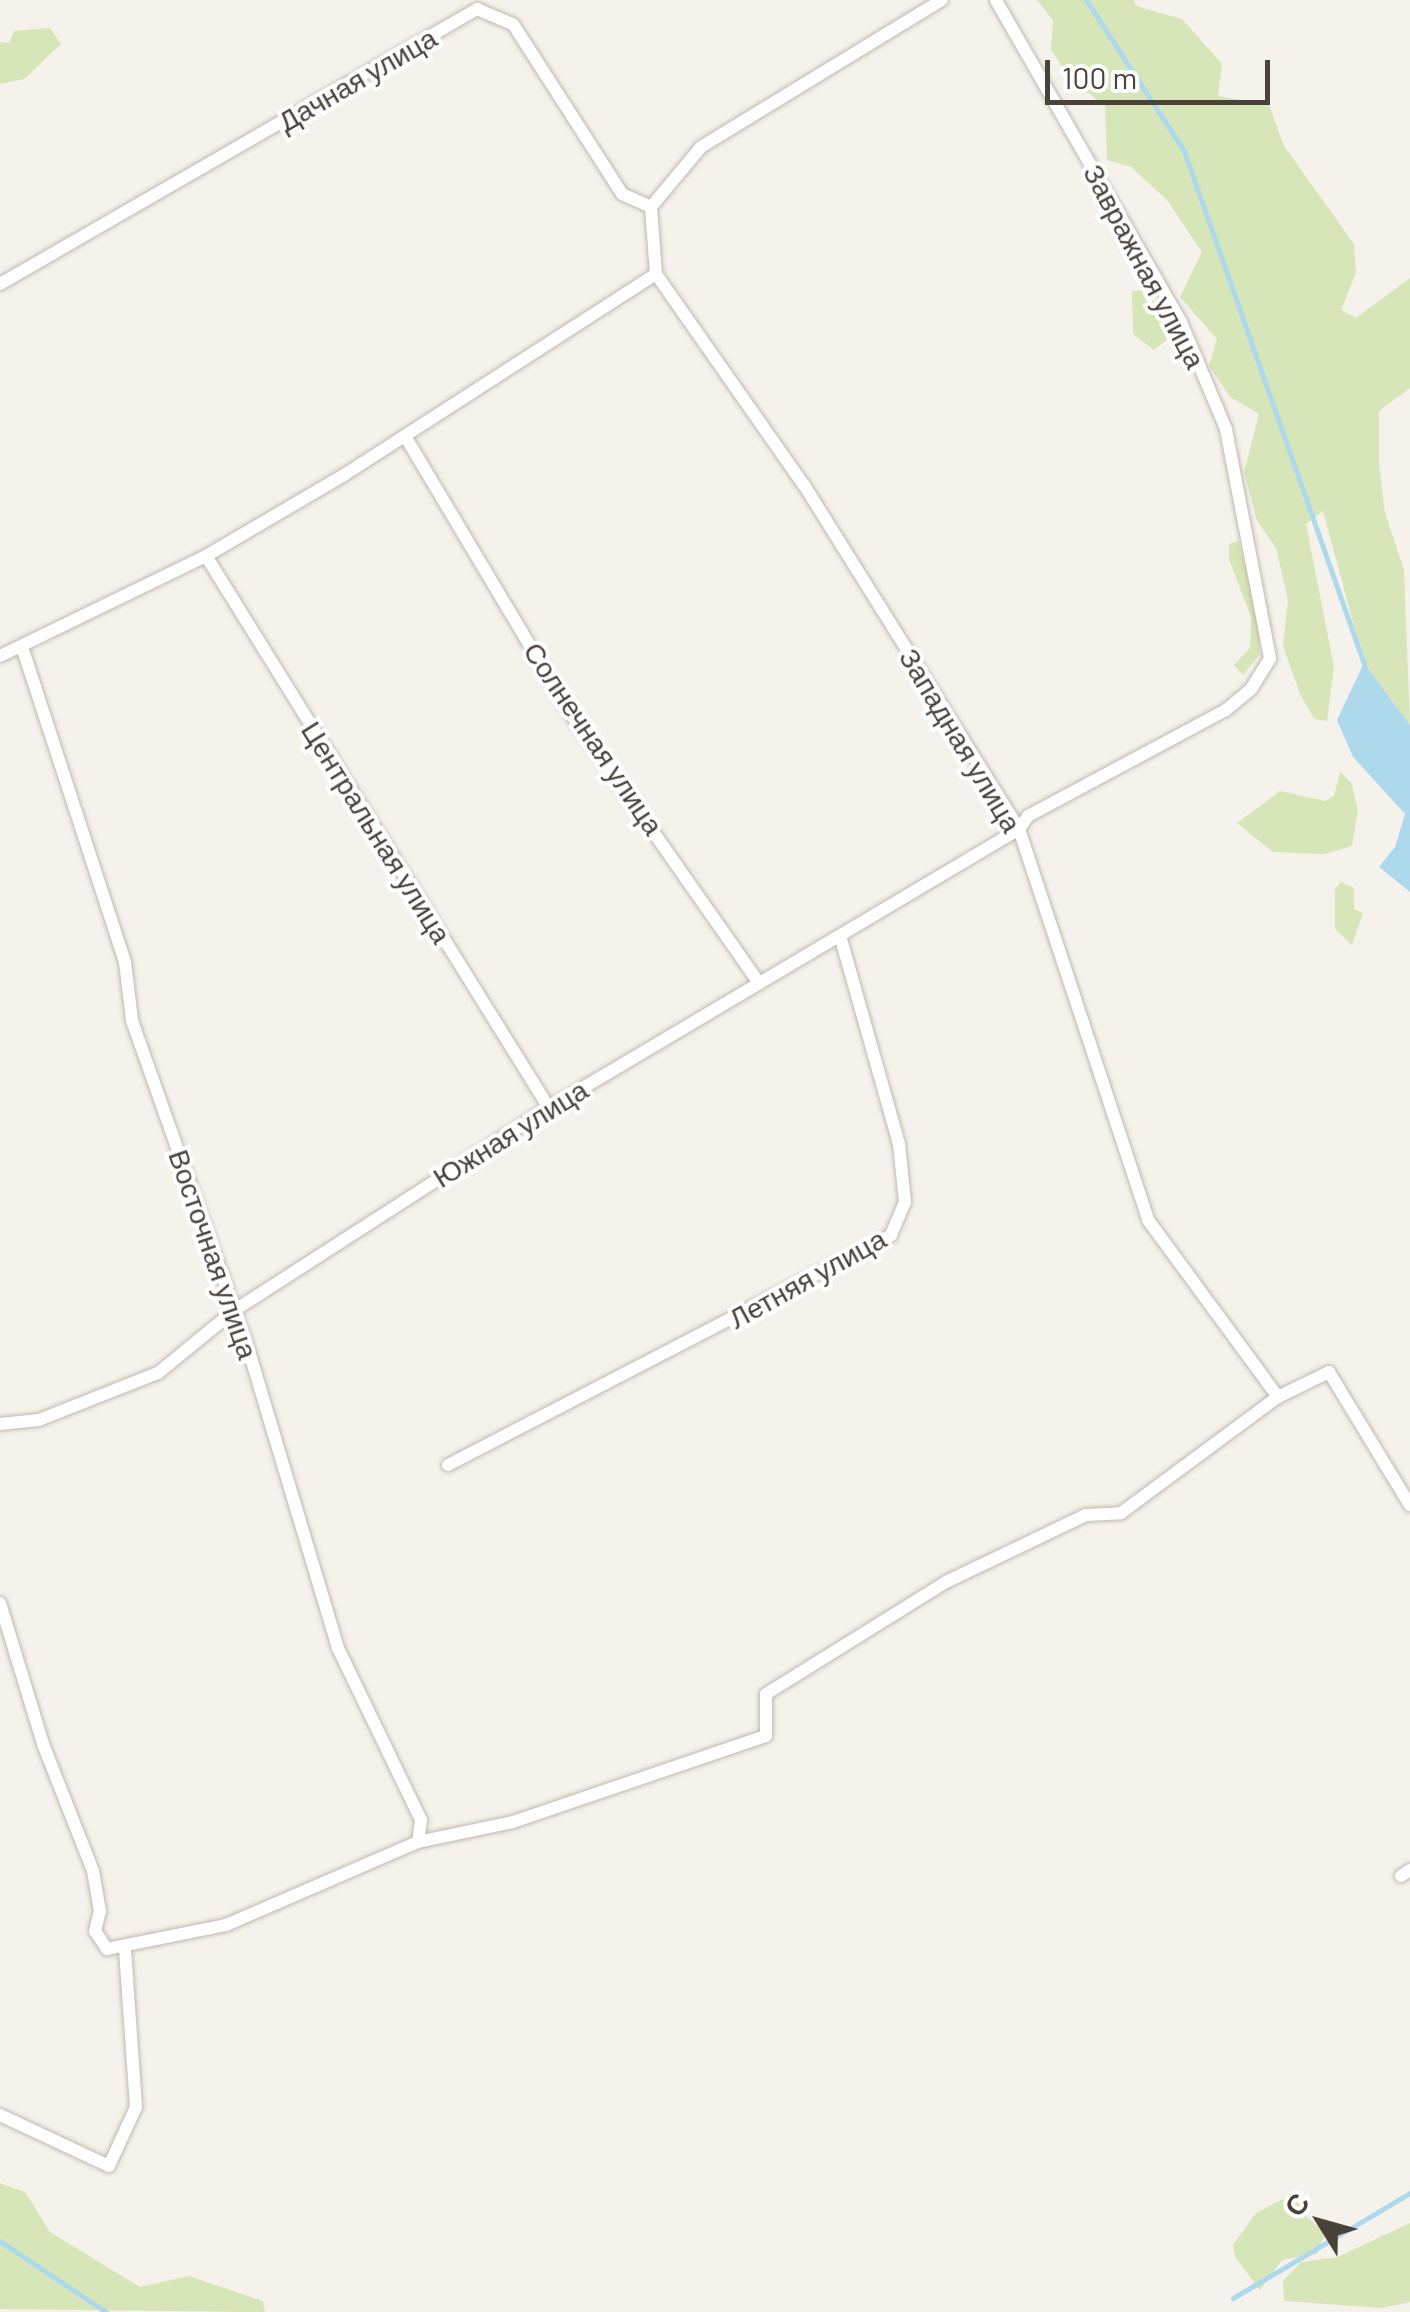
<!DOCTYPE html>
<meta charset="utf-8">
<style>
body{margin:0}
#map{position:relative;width:1410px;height:2312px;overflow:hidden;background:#f5f2ec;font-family:Barlow,sans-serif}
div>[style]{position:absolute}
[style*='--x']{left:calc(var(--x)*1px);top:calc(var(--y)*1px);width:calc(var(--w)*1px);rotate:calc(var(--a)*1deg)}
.green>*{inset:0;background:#d6e6b8}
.water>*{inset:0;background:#aed9ed}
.stream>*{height:5px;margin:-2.5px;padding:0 2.5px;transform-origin:2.5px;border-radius:2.5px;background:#aed9ed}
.roads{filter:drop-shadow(0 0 2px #c0b9af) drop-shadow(0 0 2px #c0b9af)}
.street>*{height:12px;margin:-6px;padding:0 6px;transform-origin:6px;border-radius:6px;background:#fff}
span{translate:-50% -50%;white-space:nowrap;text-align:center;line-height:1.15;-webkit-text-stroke:8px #fff;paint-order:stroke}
.street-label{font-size:28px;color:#4a423a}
.north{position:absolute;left:1270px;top:2172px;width:100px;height:100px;-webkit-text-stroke:8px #fff;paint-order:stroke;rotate:307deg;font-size:28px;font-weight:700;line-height:40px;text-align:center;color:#4a423a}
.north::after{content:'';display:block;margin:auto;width:35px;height:45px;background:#4a423a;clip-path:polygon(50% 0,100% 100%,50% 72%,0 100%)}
.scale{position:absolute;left:1045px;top:60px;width:225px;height:45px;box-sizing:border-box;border:5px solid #4a423a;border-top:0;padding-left:12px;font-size:30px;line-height:35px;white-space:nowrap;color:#4a423a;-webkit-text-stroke:8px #fff;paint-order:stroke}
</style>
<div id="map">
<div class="green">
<div style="clip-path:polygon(1037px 0,1134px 0,1136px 6px,1182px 19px,1222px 64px,1218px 96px,1269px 105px,1284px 146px,1354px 244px,1356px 273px,1341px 310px,1356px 318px,1410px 278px,1410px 388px,1379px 411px,1379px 463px,1385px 513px,1404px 570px,1410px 725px,1364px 663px,1323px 511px,1306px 524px,1334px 667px,1327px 721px,1314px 719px,1300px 694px,1283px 646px,1288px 600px,1276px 548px,1257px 521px,1244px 472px,1259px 414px,1230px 397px,1209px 366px,1217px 339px,1180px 297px,1202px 252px,1167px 200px,1131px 167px,1107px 160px,1105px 106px,1069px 78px,1051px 49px,1053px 20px)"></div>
<div style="clip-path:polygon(50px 28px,61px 44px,24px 79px,0 84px,0 42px,9px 43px,14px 31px)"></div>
<div style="clip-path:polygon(1146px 290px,1165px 319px,1168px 339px,1154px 350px,1133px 334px,1132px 291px)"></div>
<div style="clip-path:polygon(1238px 541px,1257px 606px,1260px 654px,1243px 675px,1234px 665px,1250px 648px,1251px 617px,1229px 559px,1229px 544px)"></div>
<div style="clip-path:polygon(1340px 772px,1351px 782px,1358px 810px,1352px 846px,1324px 854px,1273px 852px,1237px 823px,1280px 791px,1325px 801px,1334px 796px)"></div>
<div style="clip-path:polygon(1341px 882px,1354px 888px,1354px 909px,1363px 913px,1352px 945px,1335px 929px,1335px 889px)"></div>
<div style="clip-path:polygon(0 2183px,25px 2192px,50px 2232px,140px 2287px,189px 2276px,263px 2301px,265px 2312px,0 2309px)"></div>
<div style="clip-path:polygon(1285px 2198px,1303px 2204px,1307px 2217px,1326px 2233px,1317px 2254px,1282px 2260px,1260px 2290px,1235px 2257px,1233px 2245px,1256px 2213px)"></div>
<div style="clip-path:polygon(1410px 2223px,1410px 2302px,1382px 2308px,1284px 2301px,1283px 2281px,1301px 2262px,1338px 2257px)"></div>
</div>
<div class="water">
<div style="clip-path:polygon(1364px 663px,1410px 725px,1410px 892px,1379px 867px,1395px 847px,1405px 814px,1353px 757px,1337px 720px)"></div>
</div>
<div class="stream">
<div style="--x:1086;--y:0;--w:180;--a:57"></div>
<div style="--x:1184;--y:151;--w:547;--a:70.67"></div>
<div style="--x:0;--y:2241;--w:128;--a:33.8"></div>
<div style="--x:1233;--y:2298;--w:206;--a:-30.7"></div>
</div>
<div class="roads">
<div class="street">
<div style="--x:656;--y:274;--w:258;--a:55"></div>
<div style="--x:804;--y:485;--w:406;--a:58"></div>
<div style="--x:1019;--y:829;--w:412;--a:71.7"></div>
<div style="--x:1148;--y:1220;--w:220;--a:53.7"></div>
<div style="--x:656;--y:274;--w:67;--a:-94.3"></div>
<div style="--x:651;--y:207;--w:78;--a:-50.2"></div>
<div style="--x:701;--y:147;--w:282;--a:-31.4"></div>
<div style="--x:0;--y:284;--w:551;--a:-29.96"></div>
<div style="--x:477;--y:9;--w:39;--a:23"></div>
<div style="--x:513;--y:24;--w:202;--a:57.3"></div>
<div style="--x:622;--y:194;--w:32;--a:24"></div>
<div style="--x:405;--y:436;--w:322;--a:59.2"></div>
<div style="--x:570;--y:713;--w:330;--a:55"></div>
<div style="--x:206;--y:556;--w:650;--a:58.14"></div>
<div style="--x:0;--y:656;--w:229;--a:-25.9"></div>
<div style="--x:206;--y:556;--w:160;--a:-30.4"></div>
<div style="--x:344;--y:475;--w:371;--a:-32.8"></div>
<div style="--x:0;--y:1424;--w:39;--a:-6"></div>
<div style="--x:39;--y:1420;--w:128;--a:-21.6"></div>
<div style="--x:158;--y:1373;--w:99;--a:-39.3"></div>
<div style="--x:235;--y:1310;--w:373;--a:-32.8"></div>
<div style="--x:549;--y:1108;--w:547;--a:-30.69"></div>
<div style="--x:1019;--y:829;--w:16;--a:-55"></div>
<div style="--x:1028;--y:816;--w:225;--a:-28.2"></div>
<div style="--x:1226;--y:710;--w:33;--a:-40"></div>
<div style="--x:1251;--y:689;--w:36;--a:-58"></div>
<div style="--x:1270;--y:658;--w:233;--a:-100.9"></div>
<div style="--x:1226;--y:429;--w:116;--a:-112.8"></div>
<div style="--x:1181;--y:322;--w:371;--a:-119.9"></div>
<div style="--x:448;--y:1465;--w:499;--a:-27.4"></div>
<div style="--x:891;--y:1235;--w:36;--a:-67"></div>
<div style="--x:905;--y:1202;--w:58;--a:-95.9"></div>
<div style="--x:899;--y:1144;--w:217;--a:-105.8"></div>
<div style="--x:0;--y:1603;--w:147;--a:73"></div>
<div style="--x:43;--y:1744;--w:136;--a:68.5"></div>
<div style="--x:93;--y:1871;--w:41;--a:80.1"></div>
<div style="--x:100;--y:1911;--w:21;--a:104"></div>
<div style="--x:95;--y:1931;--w:22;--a:56"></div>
<div style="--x:107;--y:1949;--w:121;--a:-11.4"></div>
<div style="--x:226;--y:1925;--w:209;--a:-23.4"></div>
<div style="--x:418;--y:1842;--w:22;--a:-82"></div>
<div style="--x:421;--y:1820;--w:191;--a:-115.8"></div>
<div style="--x:338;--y:1648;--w:310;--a:-106.7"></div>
<div style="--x:249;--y:1351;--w:351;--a:-109.5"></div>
<div style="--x:132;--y:1020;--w:58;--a:-96.9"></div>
<div style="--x:125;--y:962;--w:331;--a:-108.1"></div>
<div style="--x:418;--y:1842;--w:97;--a:-11.9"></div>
<div style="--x:513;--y:1822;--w:267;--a:-18.8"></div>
<div style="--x:766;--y:1736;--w:42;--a:-90"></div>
<div style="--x:766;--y:1694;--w:212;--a:-31.9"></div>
<div style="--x:946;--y:1582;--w:155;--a:-25.6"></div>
<div style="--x:1086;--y:1515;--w:35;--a:-3"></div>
<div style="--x:1121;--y:1513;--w:195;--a:-36.5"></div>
<div style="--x:1278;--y:1397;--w:57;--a:-26.1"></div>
<div style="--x:1329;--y:1372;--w:156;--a:58.7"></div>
<div style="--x:1401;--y:1876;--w:11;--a:-34"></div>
<div style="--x:0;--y:2115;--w:120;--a:25.1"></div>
<div style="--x:109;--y:2166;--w:65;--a:-65.4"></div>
<div style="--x:136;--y:2107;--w:157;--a:-94"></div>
</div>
</div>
<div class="street-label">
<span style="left:357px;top:79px;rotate:-30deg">Дачная улица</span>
<span style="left:1145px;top:266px;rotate:62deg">Завражная улица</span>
<span style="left:594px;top:738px;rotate:56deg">Солнечная улица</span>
<span style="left:961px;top:740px;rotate:59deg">Западная улица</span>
<span style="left:377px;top:832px;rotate:58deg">Центральная улица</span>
<span style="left:510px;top:1133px;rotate:-32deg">Южная улица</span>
<span style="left:214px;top:1254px;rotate:71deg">Восточная улица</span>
<span style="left:807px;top:1278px;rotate:-29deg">Летняя улица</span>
</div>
<div class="north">С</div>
<div class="scale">100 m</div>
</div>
